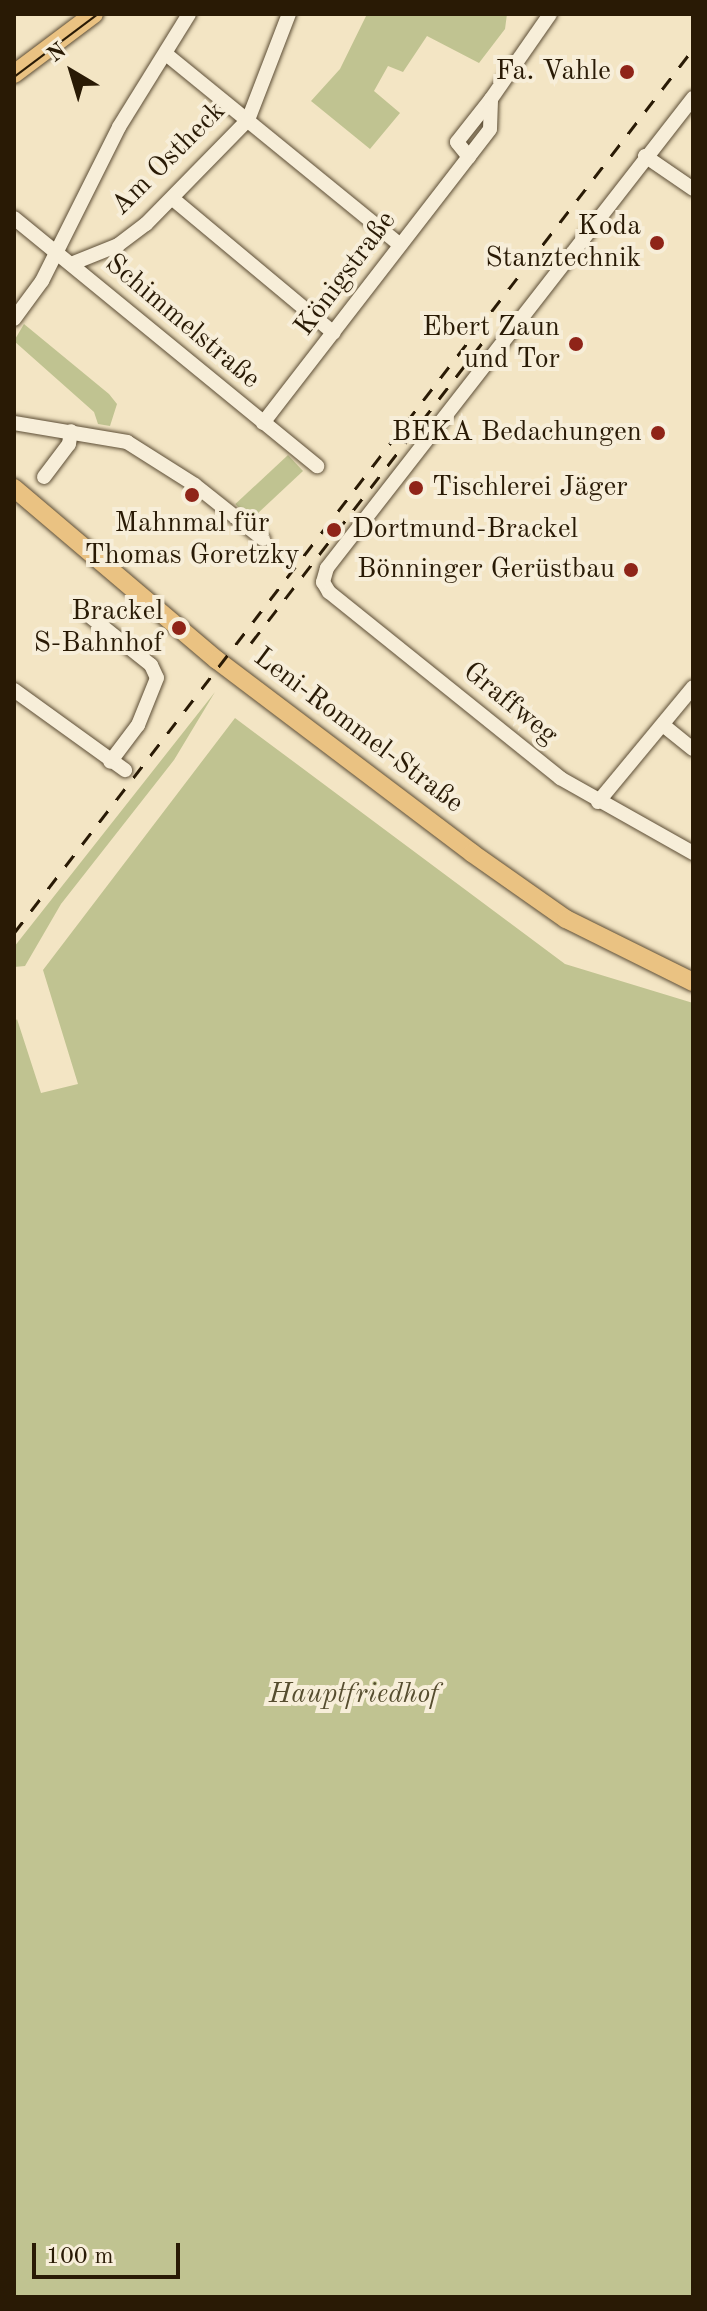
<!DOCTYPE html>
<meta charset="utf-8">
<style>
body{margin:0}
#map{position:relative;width:707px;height:2311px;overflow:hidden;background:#f3e5c4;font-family:"Old Standard TT",serif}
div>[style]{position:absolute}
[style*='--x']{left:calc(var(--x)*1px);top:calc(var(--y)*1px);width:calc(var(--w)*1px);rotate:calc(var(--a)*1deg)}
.green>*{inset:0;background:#c0c391;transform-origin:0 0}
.roads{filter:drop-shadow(0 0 2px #5c4d35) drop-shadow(0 0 2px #5c4d35)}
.minor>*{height:14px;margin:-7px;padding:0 7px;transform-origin:7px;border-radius:7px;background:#f7eed9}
.major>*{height:18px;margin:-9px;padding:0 9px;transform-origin:9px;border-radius:9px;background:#eac282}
.tram>*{height:2px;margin:-1px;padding:0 1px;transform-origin:1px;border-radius:1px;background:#291a05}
.rail>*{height:3px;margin-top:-1.5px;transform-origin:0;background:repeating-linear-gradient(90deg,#291a05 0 14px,transparent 0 28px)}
.dots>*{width:22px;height:22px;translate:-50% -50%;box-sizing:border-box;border:4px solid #f7eed9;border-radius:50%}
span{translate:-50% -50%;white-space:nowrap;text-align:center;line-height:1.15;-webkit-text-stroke:8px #f7eed9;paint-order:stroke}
.poi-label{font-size:28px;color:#291a05}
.right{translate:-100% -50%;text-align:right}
.left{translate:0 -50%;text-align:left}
.street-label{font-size:28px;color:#291a05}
.park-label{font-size:28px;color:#564d2f;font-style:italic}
.frame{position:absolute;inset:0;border:16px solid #291a05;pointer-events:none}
.north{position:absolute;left:32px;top:32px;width:80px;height:80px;-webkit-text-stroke:6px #f7eed9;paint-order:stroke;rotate:322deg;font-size:22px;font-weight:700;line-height:32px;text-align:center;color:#291a05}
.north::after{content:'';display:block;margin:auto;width:28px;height:36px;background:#291a05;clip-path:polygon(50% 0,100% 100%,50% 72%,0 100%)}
.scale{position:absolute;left:32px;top:2243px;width:148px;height:36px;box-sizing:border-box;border:4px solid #291a05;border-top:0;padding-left:10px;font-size:24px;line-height:28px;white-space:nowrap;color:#291a05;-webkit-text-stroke:6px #f7eed9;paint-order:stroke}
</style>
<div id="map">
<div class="green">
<div style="clip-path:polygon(367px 14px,507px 14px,505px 29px,479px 63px,427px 36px,403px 72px,388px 66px,374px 91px,400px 113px,370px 149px,311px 101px,340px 69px)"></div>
<div style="clip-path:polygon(24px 324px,109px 394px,117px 404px,110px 426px,98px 424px,94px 412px,14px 341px)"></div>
<div style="left:288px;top:455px;width:22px;height:72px;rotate:47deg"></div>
<div style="clip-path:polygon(215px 692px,174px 760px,61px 904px,25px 966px,14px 967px,14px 947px)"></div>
<div style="clip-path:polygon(235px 718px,565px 964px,693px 1003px,693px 2297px,14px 2297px,14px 1023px,17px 1019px,41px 1093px,78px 1084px,43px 970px)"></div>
</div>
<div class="roads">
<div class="minor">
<div style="--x:166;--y:54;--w:302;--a:39.2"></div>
<div style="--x:693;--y:98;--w:596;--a:127.91"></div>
<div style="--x:327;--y:568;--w:15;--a:106"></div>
<div style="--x:323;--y:582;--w:12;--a:59"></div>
<div style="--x:329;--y:592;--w:297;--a:38.8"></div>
<div style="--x:560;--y:778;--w:153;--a:29.4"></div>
<div style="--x:645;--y:156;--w:58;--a:34.5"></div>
<div style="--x:469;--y:157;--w:19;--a:-129"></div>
<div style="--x:457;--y:142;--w:55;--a:-51.7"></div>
<div style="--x:173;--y:199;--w:209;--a:39.8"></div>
<div style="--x:14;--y:218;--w:392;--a:39.3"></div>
<div style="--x:71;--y:264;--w:51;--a:-22"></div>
<div style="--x:118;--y:245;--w:35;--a:-37"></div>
<div style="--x:146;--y:224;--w:146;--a:-45.6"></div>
<div style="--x:248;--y:120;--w:114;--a:-68.9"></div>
<div style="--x:14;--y:319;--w:47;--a:-53.6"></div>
<div style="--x:42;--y:281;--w:172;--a:-63.4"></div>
<div style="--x:119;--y:127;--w:133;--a:-58.2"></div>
<div style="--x:14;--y:423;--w:115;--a:9.5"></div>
<div style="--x:127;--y:442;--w:80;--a:32.3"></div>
<div style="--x:195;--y:485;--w:87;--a:38.5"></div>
<div style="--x:263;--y:423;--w:371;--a:-52.3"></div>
<div style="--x:490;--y:129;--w:30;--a:-88"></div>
<div style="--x:491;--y:99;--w:103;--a:-55.2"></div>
<div style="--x:44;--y:477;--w:41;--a:-52.9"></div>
<div style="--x:69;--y:444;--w:13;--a:-81"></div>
<div style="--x:82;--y:610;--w:88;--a:38.6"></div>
<div style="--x:151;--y:665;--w:14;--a:65"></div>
<div style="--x:157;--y:678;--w:51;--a:112"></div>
<div style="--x:138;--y:725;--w:46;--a:127.1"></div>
<div style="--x:14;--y:690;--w:137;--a:35.8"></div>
<div style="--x:663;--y:725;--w:38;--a:39"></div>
<div style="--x:598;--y:802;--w:149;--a:-50.4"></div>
</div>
<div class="major">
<div style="--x:14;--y:74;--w:100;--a:-36.9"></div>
<div style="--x:14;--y:488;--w:266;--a:40.3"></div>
<div style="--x:217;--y:660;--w:320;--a:37.1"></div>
<div style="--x:472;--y:853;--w:115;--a:35.1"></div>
<div style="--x:566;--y:919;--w:142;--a:26.4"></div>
</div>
</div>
<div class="tram">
<div style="--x:14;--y:77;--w:105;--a:-36.9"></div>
</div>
<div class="rail">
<div style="--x:251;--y:643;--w:391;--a:-52.4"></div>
<div style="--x:14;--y:933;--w:1115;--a:-52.47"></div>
</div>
<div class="dots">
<div style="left:627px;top:72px;background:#8f2418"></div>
<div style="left:657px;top:243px;background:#8f2418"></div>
<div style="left:576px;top:344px;background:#8f2418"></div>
<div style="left:658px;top:433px;background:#8f2418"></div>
<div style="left:416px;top:488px;background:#8f2418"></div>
<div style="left:192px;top:495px;background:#8f2418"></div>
<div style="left:334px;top:530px;background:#8f2418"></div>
<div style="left:631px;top:570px;background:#8f2418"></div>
<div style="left:179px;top:628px;background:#8f2418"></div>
</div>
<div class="poi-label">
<span class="right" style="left:611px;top:72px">Fa. Vahle</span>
<span class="right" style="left:641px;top:243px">Koda<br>Stanztechnik</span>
<span class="right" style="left:560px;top:344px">Ebert Zaun<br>und Tor</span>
<span class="right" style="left:642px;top:433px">BEKA Bedachungen</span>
<span class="left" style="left:432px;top:488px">Tischlerei Jäger</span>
<span style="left:192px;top:540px">Mahnmal für<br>Thomas Goretzky</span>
<span class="left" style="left:352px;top:530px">Dortmund-Brackel</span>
<span class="right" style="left:615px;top:570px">Bönninger Gerüstbau</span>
<span class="right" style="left:163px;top:628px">Brackel<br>S-Bahnhof</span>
</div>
<div class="street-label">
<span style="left:169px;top:159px;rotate:-45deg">Am Ostheck</span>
<span style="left:346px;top:274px;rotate:-53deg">Königstraße</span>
<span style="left:182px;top:322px;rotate:40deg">Schimmelstraße</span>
<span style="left:510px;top:704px;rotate:39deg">Graffweg</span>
<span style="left:358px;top:731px;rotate:37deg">Leni-Rommel-Straße</span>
</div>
<div class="park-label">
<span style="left:354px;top:1695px">Hauptfriedhof</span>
</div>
<div class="frame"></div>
<div class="north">N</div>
<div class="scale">100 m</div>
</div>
